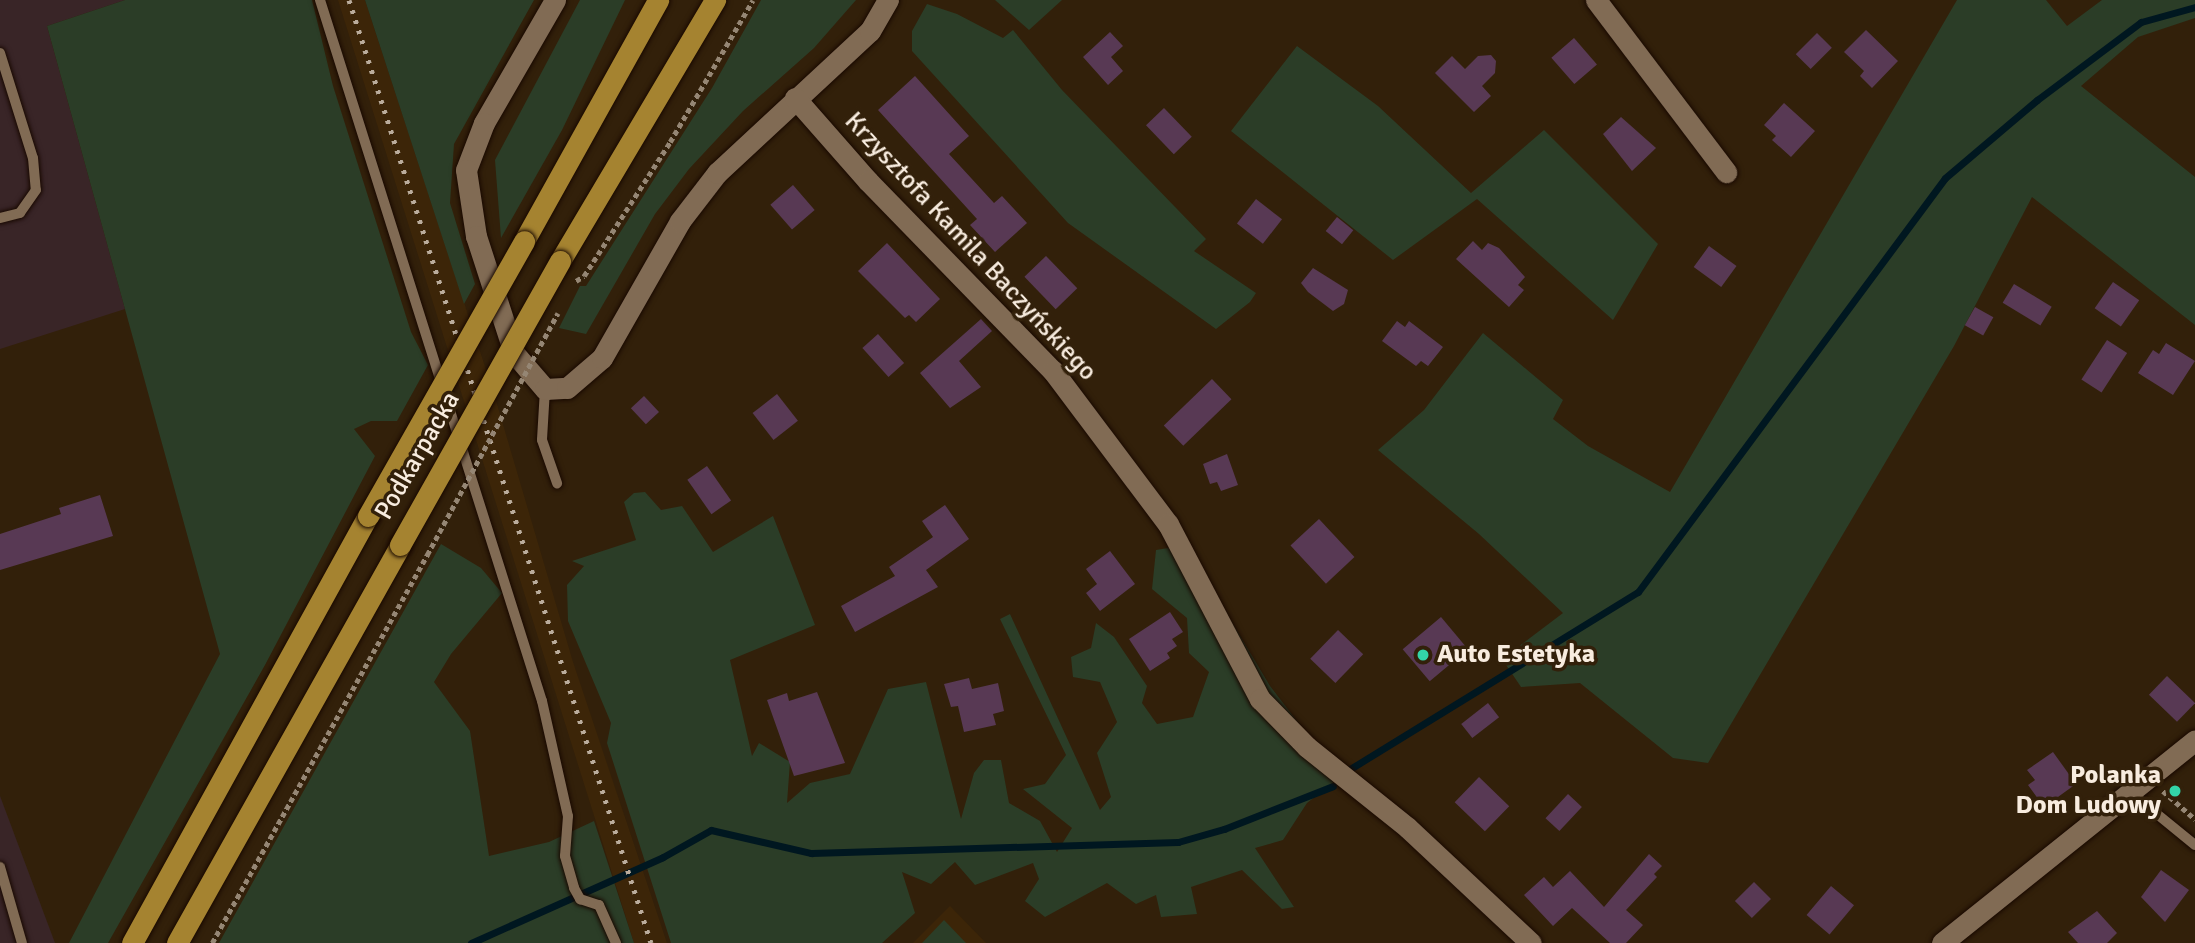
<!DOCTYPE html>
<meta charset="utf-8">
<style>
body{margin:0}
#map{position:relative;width:2195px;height:943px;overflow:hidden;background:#32200a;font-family:Signika,sans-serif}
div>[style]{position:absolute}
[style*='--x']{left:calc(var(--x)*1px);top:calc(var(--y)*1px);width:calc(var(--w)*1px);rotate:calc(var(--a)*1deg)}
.built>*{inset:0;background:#3c2508}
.industrial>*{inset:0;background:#392527}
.green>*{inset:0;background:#2b3d27}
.stream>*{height:7px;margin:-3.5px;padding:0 3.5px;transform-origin:3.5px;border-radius:3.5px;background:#001720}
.building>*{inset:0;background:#583954;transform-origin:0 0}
.path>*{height:4.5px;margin-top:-2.25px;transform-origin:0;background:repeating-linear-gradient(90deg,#958674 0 5px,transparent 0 8.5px)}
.roads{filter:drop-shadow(0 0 2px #190900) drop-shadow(0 0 2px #190900)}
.lane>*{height:10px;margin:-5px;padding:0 5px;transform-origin:5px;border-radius:5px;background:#816b54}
.street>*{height:21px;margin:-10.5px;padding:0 10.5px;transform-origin:10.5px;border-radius:10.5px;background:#816b54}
.primary>*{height:21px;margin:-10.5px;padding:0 10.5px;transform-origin:10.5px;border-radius:10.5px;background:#a58330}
.rail>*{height:5px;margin-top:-2.5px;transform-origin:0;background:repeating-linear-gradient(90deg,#baac9c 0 3.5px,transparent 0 10.5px)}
.path-bridge>*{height:4.5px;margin-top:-2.25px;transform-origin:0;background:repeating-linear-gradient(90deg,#958674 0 5px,transparent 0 8.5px)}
.bridges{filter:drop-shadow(0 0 2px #190900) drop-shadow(0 0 2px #190900)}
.primary-bridge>*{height:21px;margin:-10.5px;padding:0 10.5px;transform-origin:10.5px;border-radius:10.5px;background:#a58330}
.dots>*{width:19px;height:19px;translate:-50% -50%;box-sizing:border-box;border:4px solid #32200a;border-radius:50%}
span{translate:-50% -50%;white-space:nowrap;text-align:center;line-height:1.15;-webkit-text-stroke:7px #32200a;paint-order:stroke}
.street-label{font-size:26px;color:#f8ecdf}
.poi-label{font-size:26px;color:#f8ecdf;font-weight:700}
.left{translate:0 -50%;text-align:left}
.right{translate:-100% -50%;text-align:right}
</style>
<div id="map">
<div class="built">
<div style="clip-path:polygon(338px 0,365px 0,494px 394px,573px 662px,667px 943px,634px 943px)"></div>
<div style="clip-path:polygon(950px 906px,986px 943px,913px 943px)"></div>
</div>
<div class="industrial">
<div style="clip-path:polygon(0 0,125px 0,47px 26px,125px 309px,0 349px)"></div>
<div style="clip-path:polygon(0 796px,55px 943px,0 943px)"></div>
</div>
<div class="green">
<div style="clip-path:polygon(125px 0,312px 0,333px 86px,411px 332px,428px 365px,397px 421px,371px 421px,354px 429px,375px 456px,265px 665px,108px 943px,69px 943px,220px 654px,47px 26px)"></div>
<div style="clip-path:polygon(365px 0,534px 0,454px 144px,450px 203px,475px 284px,464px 304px)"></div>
<div style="clip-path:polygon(580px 0,625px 0,562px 130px,501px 238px,495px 160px)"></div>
<div style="clip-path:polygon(761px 0,856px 0,814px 48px,743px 111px,689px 169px,655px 214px,586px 334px,559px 328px,580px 286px,586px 286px,712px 88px)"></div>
<div style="clip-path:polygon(995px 0,1062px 0,1029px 30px)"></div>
<div style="clip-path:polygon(1957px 0,2046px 0,2067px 26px,2102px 0,2195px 0,2195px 18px,2138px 37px,2081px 86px,2195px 177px,2195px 325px,2032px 197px,1954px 346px,1708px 763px,1673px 758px,1580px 683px,1521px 687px,1502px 659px,1563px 613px,1479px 534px,1378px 450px,1424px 410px,1483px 333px,1563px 400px,1553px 419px,1588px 446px,1670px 492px)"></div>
<div style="clip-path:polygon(927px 4px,957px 14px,1003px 38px,1013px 30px,1062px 90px,1206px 239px,1194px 251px,1256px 293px,1250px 302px,1216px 329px,1068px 223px,912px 51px,912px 31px)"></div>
<div style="clip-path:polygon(1297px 46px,1378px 106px,1471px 193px,1544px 130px,1658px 244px,1613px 320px,1477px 199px,1393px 260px,1231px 131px)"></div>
<div style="clip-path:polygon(645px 492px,661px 510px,682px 506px,713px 552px,773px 516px,815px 625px,730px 660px,752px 756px,759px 743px,790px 762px,787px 803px,810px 783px,850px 774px,888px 689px,926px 682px,961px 819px,974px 773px,984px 760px,1001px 760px,1009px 803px,1040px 821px,1057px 852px,1072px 828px,1023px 789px,1045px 784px,1066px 755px,1000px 619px,1010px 614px,1100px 810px,1111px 797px,1097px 753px,1117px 722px,1100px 682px,1073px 677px,1071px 657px,1091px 648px,1096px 623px,1114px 637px,1147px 686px,1142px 703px,1157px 724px,1193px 717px,1209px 672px,1189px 653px,1187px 618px,1152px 589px,1156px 550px,1186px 545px,1270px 686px,1340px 777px,1307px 803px,1283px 840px,1255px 848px,1294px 907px,1282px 909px,1242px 870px,1191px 887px,1197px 914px,1161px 917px,1156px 895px,1136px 904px,1107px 883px,1045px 917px,1025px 901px,1039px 879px,1033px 863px,975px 885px,955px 862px,931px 884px,902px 872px,915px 913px,882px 943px,671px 943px,607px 743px,611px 723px,568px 621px,567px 585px,584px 566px,572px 561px,636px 540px,624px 502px,634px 493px)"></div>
<div style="clip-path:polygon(441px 544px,481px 568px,502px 593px,451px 654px,434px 682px,470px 731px,489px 856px,549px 842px,594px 821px,634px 943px,219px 943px)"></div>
<div style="clip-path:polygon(944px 920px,966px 943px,922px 943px)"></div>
</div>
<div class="stream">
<div style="--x:1350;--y:769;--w:338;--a:-31.6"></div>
<div style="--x:1638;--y:592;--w:515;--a:-53.44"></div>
<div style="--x:1945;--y:178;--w:121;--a:-40.3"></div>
<div style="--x:2037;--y:100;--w:130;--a:-36.9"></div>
<div style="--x:2141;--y:22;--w:56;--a:-15.5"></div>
<div style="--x:471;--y:943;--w:210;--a:-24.1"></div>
<div style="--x:663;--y:857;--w:55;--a:-29.4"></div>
<div style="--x:711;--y:830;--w:103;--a:13"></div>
<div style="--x:811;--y:853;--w:367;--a:-1.7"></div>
<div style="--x:1178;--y:842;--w:48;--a:-15.8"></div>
<div style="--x:1224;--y:829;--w:117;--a:-21.5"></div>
</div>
<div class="building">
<div style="clip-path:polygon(1866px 30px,1898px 61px,1872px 88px,1860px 76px,1864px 71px,1844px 52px)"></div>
<div style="clip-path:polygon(1110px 32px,1123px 46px,1111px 57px,1123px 71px,1108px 85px,1083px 57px)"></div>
<div style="left:1817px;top:33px;width:21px;height:30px;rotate:45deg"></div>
<div style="left:1574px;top:38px;width:35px;height:30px;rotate:49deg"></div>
<div style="clip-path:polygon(1491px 55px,1496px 61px,1495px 73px,1482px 86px,1491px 96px,1474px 112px,1435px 73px,1452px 56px,1465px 69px,1478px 56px)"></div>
<div style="clip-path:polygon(915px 76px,969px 136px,949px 154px,994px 203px,1002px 196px,1027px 223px,995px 252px,970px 225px,977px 219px,878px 110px)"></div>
<div style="clip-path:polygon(1784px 103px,1815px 131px,1791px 157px,1772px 140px,1776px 136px,1764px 125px)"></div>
<div style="left:1164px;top:108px;width:40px;height:25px;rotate:46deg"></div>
<div style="clip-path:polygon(1621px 117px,1656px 148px,1632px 171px,1603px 134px)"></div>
<div style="left:793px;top:185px;width:33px;height:30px;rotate:49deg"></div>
<div style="left:1256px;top:199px;width:33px;height:31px;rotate:38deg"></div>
<div style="left:1337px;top:217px;width:21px;height:18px;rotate:39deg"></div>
<div style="clip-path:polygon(1473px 241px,1482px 250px,1488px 243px,1499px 248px,1525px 277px,1518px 285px,1524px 290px,1509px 307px,1456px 259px)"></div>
<div style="clip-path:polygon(887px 243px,940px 299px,916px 322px,909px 315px,905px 318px,858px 271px)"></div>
<div style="left:1709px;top:246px;width:34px;height:26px;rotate:36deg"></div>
<div style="left:1046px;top:256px;width:45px;height:30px;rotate:46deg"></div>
<div style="clip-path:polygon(1313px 268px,1348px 290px,1344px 304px,1333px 311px,1308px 292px,1301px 283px)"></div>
<div style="left:2113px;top:282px;width:32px;height:32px;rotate:35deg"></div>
<div style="left:2014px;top:284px;width:44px;height:22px;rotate:31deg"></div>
<div style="left:1975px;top:307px;width:21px;height:21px;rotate:29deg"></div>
<div style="clip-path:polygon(981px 319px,992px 331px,959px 361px,981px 387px,950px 408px,920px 373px)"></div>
<div style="clip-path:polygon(1397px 321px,1405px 327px,1409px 321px,1443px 347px,1428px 366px,1421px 361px,1416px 366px,1382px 341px)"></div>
<div style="left:878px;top:334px;width:39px;height:21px;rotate:48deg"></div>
<div style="left:2107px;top:340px;width:24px;height:47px;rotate:33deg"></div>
<div style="clip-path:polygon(2166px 343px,2195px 361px,2173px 395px,2138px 373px,2153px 350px,2159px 354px)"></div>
<div style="left:1212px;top:379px;width:28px;height:67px;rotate:46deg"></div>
<div style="left:777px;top:394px;width:34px;height:31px;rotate:52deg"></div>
<div style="left:644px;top:396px;width:22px;height:18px;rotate:47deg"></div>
<div style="clip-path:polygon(1227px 454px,1238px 485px,1221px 491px,1217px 482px,1210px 484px,1203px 464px)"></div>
<div style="left:707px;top:466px;width:42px;height:24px;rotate:55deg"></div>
<div style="clip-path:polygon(100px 495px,113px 536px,0 570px,0 534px,61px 514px,59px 508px)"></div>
<div style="clip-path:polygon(945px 505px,969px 539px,926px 570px,938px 587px,855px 632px,841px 606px,895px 576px,889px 567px,933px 537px,922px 521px)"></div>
<div style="left:1319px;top:519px;width:52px;height:39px;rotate:47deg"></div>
<div style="clip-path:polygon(1110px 551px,1135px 584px,1100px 611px,1086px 593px,1097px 584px,1086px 569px)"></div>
<div style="clip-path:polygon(1170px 612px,1183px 632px,1172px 639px,1177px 646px,1167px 653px,1170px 658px,1150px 671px,1129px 639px)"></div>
<div style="left:1441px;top:617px;width:42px;height:50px;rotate:50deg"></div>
<div style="left:1338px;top:630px;width:35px;height:40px;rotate:44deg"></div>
<div style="left:2167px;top:676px;width:39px;height:26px;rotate:44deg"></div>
<div style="clip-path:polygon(969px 678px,972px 689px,998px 683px,1004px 711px,993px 714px,996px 725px,964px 732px,958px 706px,951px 707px,944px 684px)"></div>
<div style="clip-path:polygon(817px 692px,845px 763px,794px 776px,767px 700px,787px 693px,789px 701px)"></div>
<div style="left:1488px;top:703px;width:18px;height:34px;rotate:52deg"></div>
<div style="clip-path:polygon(2053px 752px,2076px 784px,2044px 807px,2028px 785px,2035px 780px,2027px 770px)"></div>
<div style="left:1479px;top:777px;width:42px;height:35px;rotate:44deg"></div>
<div style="left:1568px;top:794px;width:19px;height:33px;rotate:43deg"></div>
<div style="clip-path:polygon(1649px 854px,1662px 866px,1654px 874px,1657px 877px,1626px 910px,1643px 925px,1626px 943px,1610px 943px,1572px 908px,1553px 926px,1524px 895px,1544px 877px,1553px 887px,1570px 871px,1604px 907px)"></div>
<div style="clip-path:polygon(2161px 870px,2189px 890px,2165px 922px,2141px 897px)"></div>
<div style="left:1754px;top:882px;width:24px;height:27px;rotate:45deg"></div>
<div style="left:1831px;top:886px;width:30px;height:38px;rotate:40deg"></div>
<div style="clip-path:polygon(2097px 911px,2117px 933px,2107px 943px,2078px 943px,2068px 932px)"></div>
</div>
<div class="path">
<div style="--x:576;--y:281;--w:9;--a:-32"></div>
<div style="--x:584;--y:276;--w:159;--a:-57.3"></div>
<div style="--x:670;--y:142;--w:164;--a:-59.7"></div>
<div style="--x:2163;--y:791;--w:43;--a:41.2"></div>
<div style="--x:212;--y:943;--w:444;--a:-61"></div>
</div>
<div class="roads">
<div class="lane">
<div style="--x:320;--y:0;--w:735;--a:72.43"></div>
<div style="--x:542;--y:701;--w:118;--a:77.3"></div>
<div style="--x:568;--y:816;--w:40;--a:94.3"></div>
<div style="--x:565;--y:856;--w:33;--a:74"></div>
<div style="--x:574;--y:888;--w:13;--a:61"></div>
<div style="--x:580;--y:899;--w:20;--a:18"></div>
<div style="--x:599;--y:905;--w:42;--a:65.9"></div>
<div style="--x:0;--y:53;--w:110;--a:72.6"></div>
<div style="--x:33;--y:158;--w:32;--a:85"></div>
<div style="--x:36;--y:190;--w:28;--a:125"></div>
<div style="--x:20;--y:213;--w:21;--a:166"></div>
<div style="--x:545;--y:389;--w:51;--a:93.4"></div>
<div style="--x:542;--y:440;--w:46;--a:70.8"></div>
<div style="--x:2130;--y:792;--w:84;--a:39.2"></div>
<div style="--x:0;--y:867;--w:79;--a:73.9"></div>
</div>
<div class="street">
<div style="--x:555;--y:0;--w:142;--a:120"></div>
<div style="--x:484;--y:123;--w:50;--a:111"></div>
<div style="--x:466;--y:170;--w:67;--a:81.4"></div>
<div style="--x:476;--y:236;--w:123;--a:72"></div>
<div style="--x:514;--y:353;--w:48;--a:49.3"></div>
<div style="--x:545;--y:389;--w:22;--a:-3"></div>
<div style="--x:567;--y:388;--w:46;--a:-40.6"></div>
<div style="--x:602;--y:358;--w:158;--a:-60.3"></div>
<div style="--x:680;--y:221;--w:61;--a:-52.4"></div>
<div style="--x:717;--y:173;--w:209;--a:-42.9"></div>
<div style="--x:870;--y:31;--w:36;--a:-60"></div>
<div style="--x:1596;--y:0;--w:216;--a:52.9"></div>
<div style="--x:795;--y:98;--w:111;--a:48.7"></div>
<div style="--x:868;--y:181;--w:265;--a:45.8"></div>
<div style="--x:1053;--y:371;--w:191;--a:53.1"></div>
<div style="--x:1168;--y:524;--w:198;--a:62.3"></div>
<div style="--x:1260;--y:699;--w:67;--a:45.6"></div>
<div style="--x:1307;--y:747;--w:129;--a:38.7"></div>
<div style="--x:1408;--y:828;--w:168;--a:43.1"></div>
<div style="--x:1942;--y:943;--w:324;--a:-38.7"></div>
</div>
<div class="primary">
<div style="--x:524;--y:241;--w:276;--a:-60.9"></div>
<div style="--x:560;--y:261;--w:304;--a:-59.3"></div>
<div style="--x:132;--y:943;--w:488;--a:-61.1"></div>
<div style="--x:177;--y:943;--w:456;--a:-60.7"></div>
</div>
</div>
<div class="rail">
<div style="--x:349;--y:0;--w:990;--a:72.24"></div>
</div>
<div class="path-bridge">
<div style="--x:427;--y:555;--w:275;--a:-61.6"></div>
</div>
<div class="bridges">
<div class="primary-bridge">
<div style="--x:368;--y:516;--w:316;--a:-60.4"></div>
<div style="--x:400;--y:545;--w:326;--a:-60.6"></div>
</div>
</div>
<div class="dots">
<div style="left:1423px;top:655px;background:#33d4a8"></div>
<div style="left:2175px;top:791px;background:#33d4a8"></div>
</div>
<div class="street-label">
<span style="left:970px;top:247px;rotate:47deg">Krzysztofa Kamila Baczyńskiego</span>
<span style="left:418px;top:456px;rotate:-60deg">Podkarpacka</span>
</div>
<div class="poi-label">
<span class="left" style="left:1437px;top:655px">Auto Estetyka</span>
<span class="right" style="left:2161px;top:791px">Polanka<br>Dom Ludowy</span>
</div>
</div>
